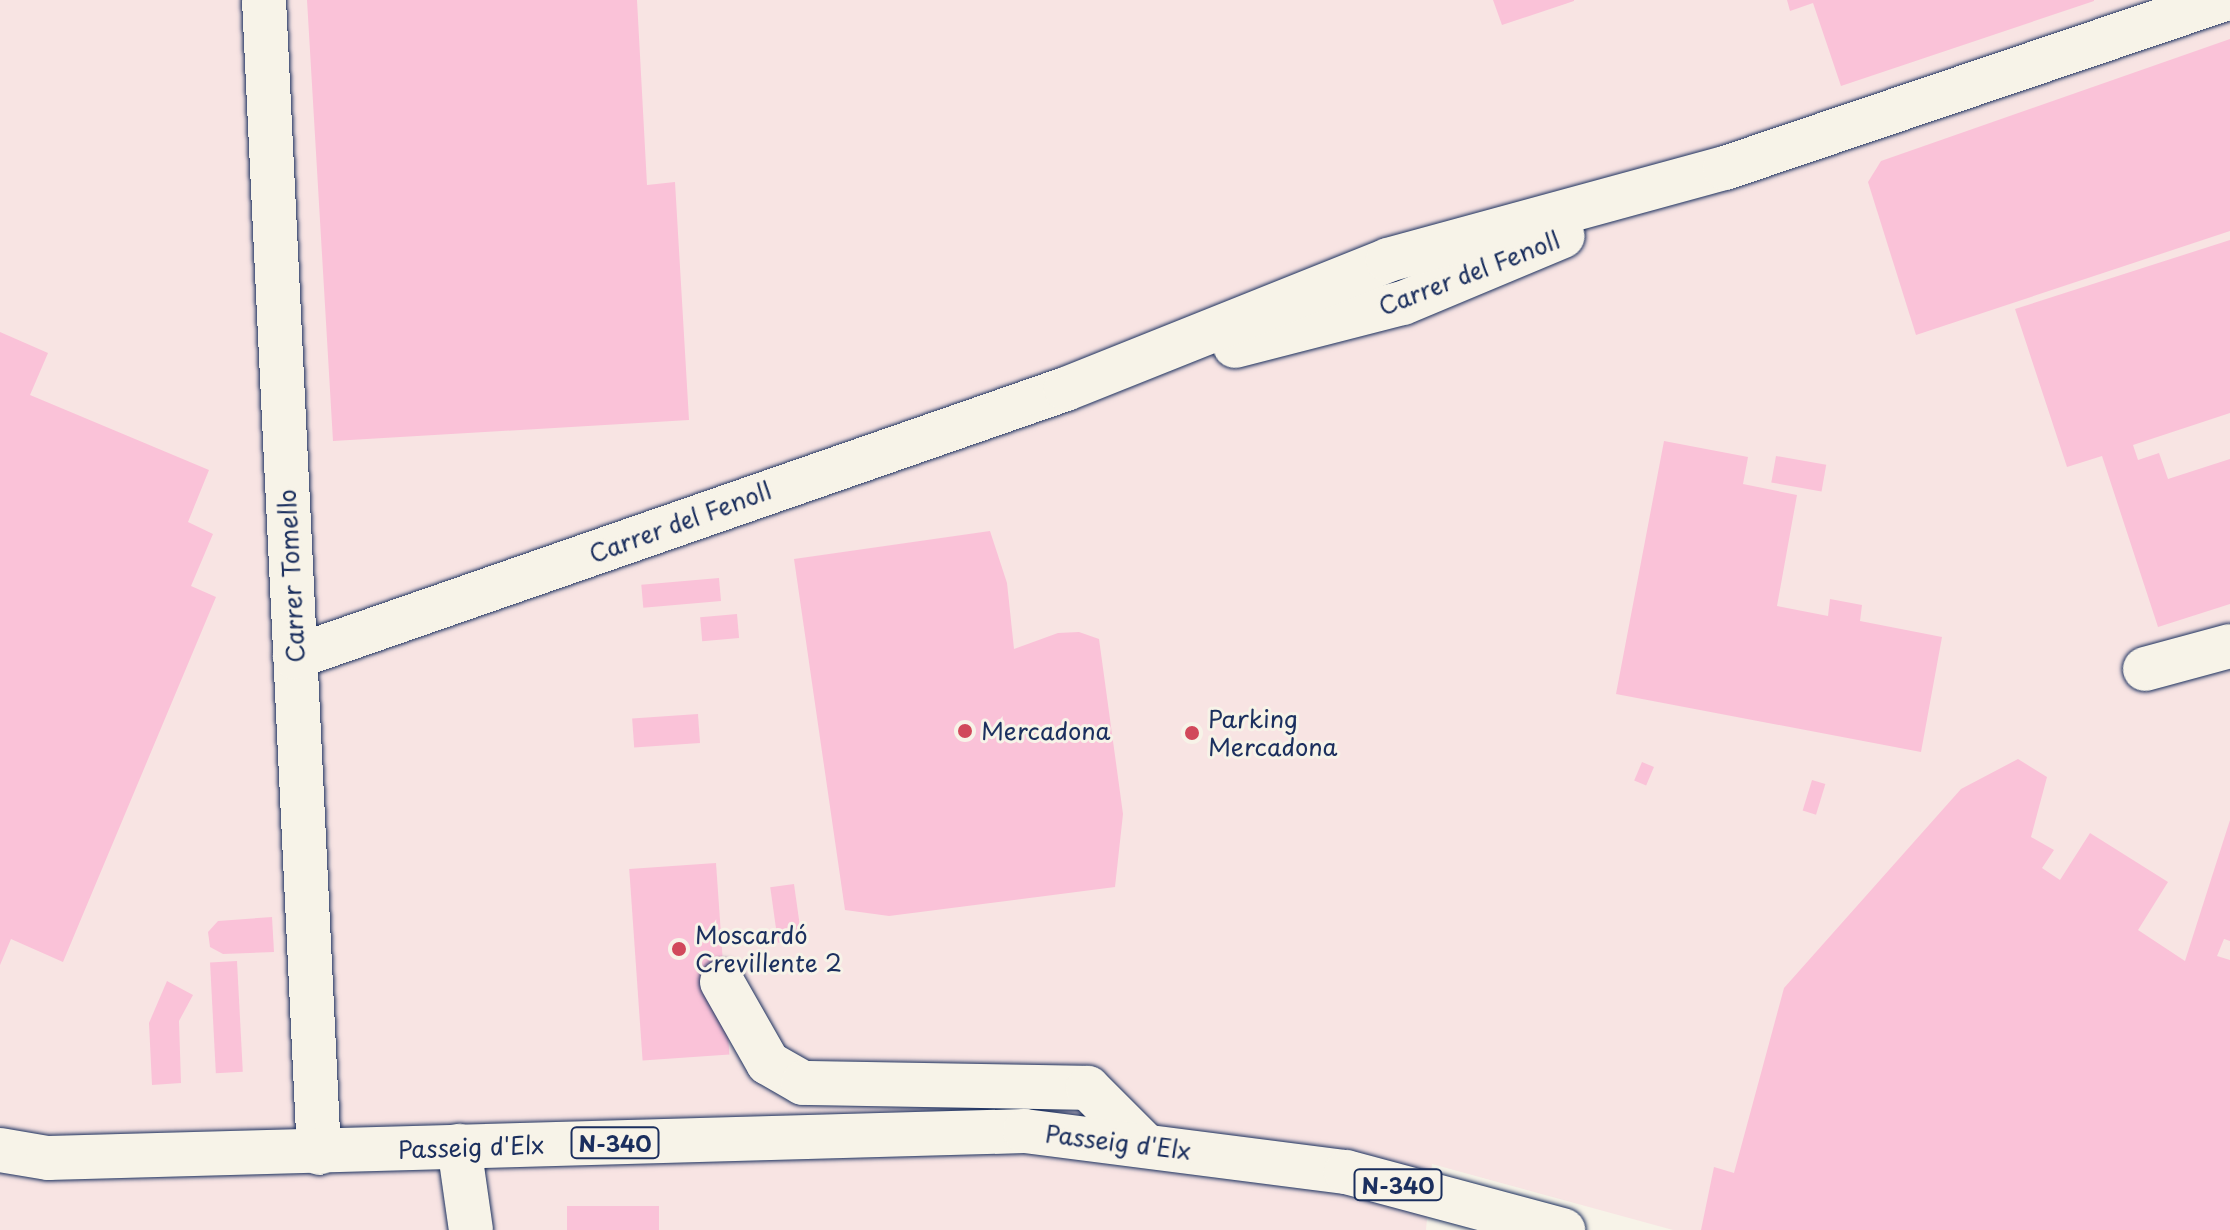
<!DOCTYPE html>
<meta charset="utf-8">
<style>
body{margin:0}
#map{position:relative;width:2230px;height:1230px;overflow:hidden;background:#f7f3e8;font-family:"Playpen Sans",sans-serif}
div>[style]{position:absolute}
[style*='--x']{left:calc(var(--x)*1px);top:calc(var(--y)*1px);width:calc(var(--w)*1px);rotate:calc(var(--a)*1deg)}
.built>*{inset:0;background:#f8e4e3}
.building>*{inset:0;background:#fac2d8;transform-origin:0 0}
.roads{filter:drop-shadow(0 0 2px #1b2f5e) drop-shadow(0 0 2px #1b2f5e)}
.minor>*{height:44px;margin:-22px;padding:0 22px;transform-origin:22px;border-radius:22px;background:#f7f3e8}
.highway>*{height:44px;margin:-22px;padding:0 22px;transform-origin:22px;border-radius:22px;background:#f7f3e8}
.dots>*{width:22px;height:22px;translate:-50% -50%;box-sizing:border-box;border:4px solid #f7f3e8;border-radius:50%}
span{translate:-50% -50%;white-space:nowrap;text-align:center;line-height:1.15;-webkit-text-stroke:6px #f7f3e8;paint-order:stroke}
.shield-label span{padding:2px 6px;background:#f7f3e8;border:2px solid;border-radius:6px;-webkit-text-stroke-width:0}
.shield-label{font-size:22px;color:#1b2f5e;font-weight:700}
.street-label{font-size:24px;color:#1b2f5e}
.poi-label{font-size:24px;color:#1b2f5e}
.left{translate:0 -50%;text-align:left}
</style>
<div id="map">
<div class="built">
<div style="clip-path:polygon(0 0,2230px 0,2230px 1230px,1673px 1230px,1432px 1164px,1426px 1230px,0 1230px)"></div>
</div>
<div class="building">
<div style="clip-path:polygon(307px 0,637px 0,647px 185px,675px 182px,689px 420px,333px 441px)"></div>
<div style="clip-path:polygon(1493px 0,1574px 0,1574px 1px,1502px 25px)"></div>
<div style="clip-path:polygon(1787px 0,2094px 0,2094px 1px,1841px 86px,1813px 3px,1790px 11px)"></div>
<div style="clip-path:polygon(2230px 39px,2230px 231px,1916px 335px,1868px 182px,1881px 161px)"></div>
<div style="clip-path:polygon(2230px 240px,2230px 413px,2133px 445px,2138px 460px,2159px 453px,2168px 479px,2230px 459px,2230px 604px,2158px 627px,2102px 456px,2067px 467px,2015px 309px)"></div>
<div style="clip-path:polygon(0 332px,48px 353px,30px 395px,209px 470px,188px 522px,213px 534px,191px 586px,216px 597px,63px 962px,11px 939px,0 965px)"></div>
<div style="clip-path:polygon(1664px 441px,1748px 457px,1743px 484px,1797px 495px,1777px 606px,1828px 616px,1830px 599px,1862px 605px,1860px 621px,1942px 637px,1921px 752px,1616px 694px)"></div>
<div style="left:1776px;top:456px;width:51px;height:27px;rotate:10deg"></div>
<div style="clip-path:polygon(990px 531px,1007px 583px,1014px 649px,1058px 633px,1079px 632px,1099px 639px,1123px 814px,1115px 887px,889px 916px,845px 910px,794px 559px)"></div>
<div style="left:719px;top:578px;width:23px;height:78px;rotate:85deg"></div>
<div style="left:737px;top:614px;width:24px;height:37px;rotate:85deg"></div>
<div style="left:698px;top:714px;width:29px;height:66px;rotate:86deg"></div>
<div style="clip-path:polygon(2018px 759px,2047px 777px,2031px 837px,2054px 850px,2042px 868px,2060px 880px,2090px 833px,2168px 882px,2138px 930px,2185px 961px,2230px 820px,2230px 941px,2224px 939px,2217px 956px,2230px 960px,2230px 1230px,1701px 1230px,1714px 1167px,1734px 1173px,1784px 988px,1961px 789px)"></div>
<div style="left:1642px;top:762px;width:13px;height:20px;rotate:23deg"></div>
<div style="left:1812px;top:780px;width:14px;height:32px;rotate:17deg"></div>
<div style="left:716px;top:863px;width:192px;height:87px;rotate:86deg"></div>
<div style="left:794px;top:884px;width:56px;height:24px;rotate:82deg"></div>
<div style="clip-path:polygon(272px 917px,274px 952px,223px 954px,210px 947px,208px 932px,218px 921px)"></div>
<div style="left:237px;top:961px;width:111px;height:27px;rotate:87deg"></div>
<div style="clip-path:polygon(167px 981px,193px 995px,179px 1021px,181px 1083px,152px 1085px,149px 1023px)"></div>
<div style="left:659px;top:1206px;width:24px;height:92px;rotate:90deg"></div>
</div>
<div class="roads">
<div class="minor">
<div style="--x:264;--y:0;--w:1154;--a:87.27"></div>
<div style="--x:1235;--y:346;--w:173;--a:-14.4"></div>
<div style="--x:1403;--y:303;--w:173;--a:-22.7"></div>
<div style="--x:295;--y:657;--w:816;--a:-19.17"></div>
<div style="--x:1066;--y:389;--w:347;--a:-21.8"></div>
<div style="--x:1388;--y:260;--w:349;--a:-15.3"></div>
<div style="--x:1725;--y:168;--w:525;--a:-18.68"></div>
<div style="--x:2145;--y:669;--w:88;--a:-15.1"></div>
<div style="--x:722;--y:982;--w:93;--a:60.4"></div>
<div style="--x:768;--y:1063;--w:40;--a:29.7"></div>
<div style="--x:803;--y:1083;--w:285;--a:1"></div>
<div style="--x:1088;--y:1088;--w:78;--a:45"></div>
<div style="--x:459;--y:1146;--w:85;--a:81.9"></div>
</div>
<div class="highway">
<div style="--x:0;--y:1150;--w:49;--a:9.5"></div>
<div style="--x:48;--y:1158;--w:977;--a:-1.58"></div>
<div style="--x:1025;--y:1131;--w:324;--a:7.3"></div>
<div style="--x:1346;--y:1172;--w:225;--a:15"></div>
</div>
</div>
<div class="dots">
<div style="left:965px;top:731px;background:#d1495b"></div>
<div style="left:1192px;top:733px;background:#d1495b"></div>
<div style="left:679px;top:949px;background:#d1495b"></div>
</div>
<div class="shield-label">
<span style="left:615px;top:1143px">N-340</span>
<span style="left:1398px;top:1185px">N-340</span>
</div>
<div class="street-label">
<span style="left:1469px;top:273px;rotate:-21deg">Carrer del Fenoll</span>
<span style="left:680px;top:522px;rotate:-20deg">Carrer del Fenoll</span>
<span style="left:291px;top:576px;rotate:-93deg">Carrer Tomello</span>
<span style="left:1118px;top:1142px;rotate:7deg">Passeig d'Elx</span>
<span style="left:471px;top:1147px;rotate:-2deg">Passeig d'Elx</span>
</div>
<div class="poi-label">
<span class="left" style="left:1208px;top:733px">Parking<br>Mercadona</span>
<span class="left" style="left:981px;top:731px">Mercadona</span>
<span class="left" style="left:695px;top:949px">Moscardó<br>Crevillente 2</span>
</div>
</div>
